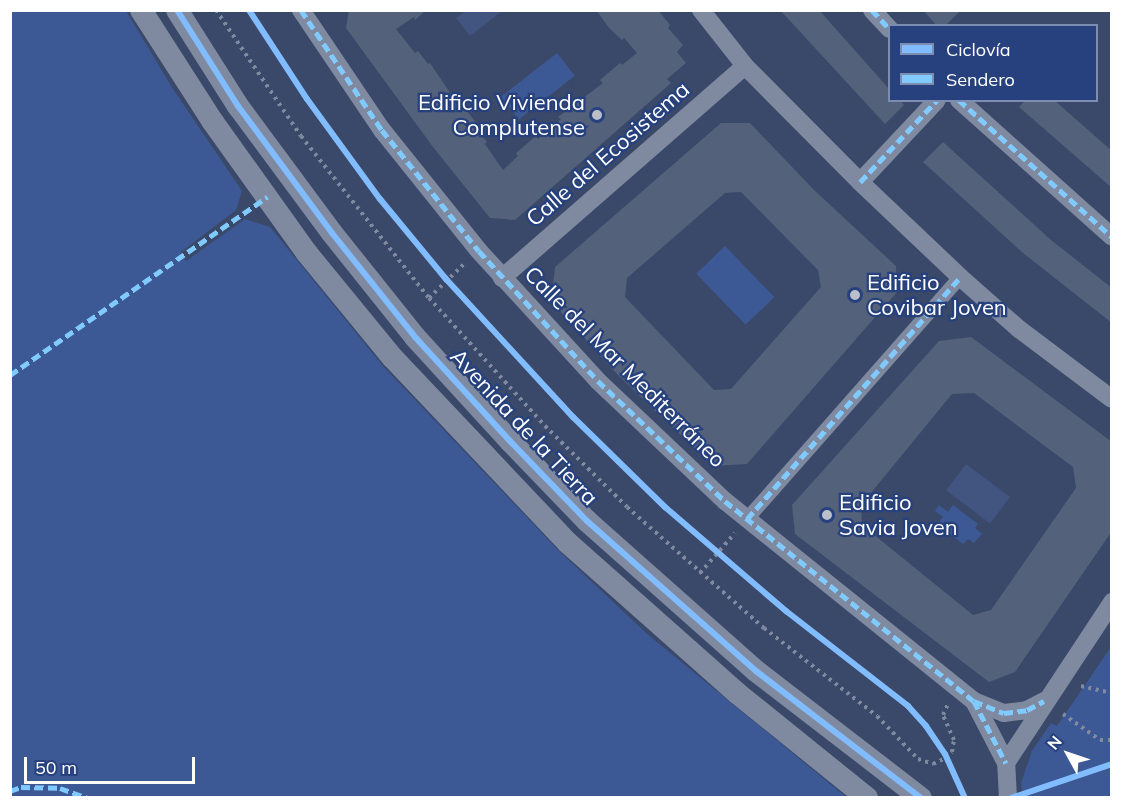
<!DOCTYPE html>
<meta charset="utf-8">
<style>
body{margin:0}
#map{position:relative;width:1122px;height:808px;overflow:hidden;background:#3a4969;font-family:Mulish,sans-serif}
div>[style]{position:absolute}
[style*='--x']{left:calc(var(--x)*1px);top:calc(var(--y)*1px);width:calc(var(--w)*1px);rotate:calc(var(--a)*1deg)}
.green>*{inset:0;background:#3d5995;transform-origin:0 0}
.water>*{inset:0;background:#425580;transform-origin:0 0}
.building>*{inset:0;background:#54617b}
.path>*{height:4px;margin-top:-2px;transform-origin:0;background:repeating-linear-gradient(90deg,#7f8aa0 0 3px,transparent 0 7.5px)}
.pedestrian>*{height:14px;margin:-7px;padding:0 7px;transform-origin:7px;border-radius:7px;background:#7f8aa0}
.minor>*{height:18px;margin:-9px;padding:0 9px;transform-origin:9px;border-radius:9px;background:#7f8aa0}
.tertiary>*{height:22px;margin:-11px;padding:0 11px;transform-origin:11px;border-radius:11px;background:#7f8aa0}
.quiet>*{height:4.5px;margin-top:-2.25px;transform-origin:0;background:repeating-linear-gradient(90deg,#80caff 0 9px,transparent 0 13.5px)}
.cycleway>*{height:6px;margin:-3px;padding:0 3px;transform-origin:3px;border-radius:3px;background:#80bcff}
.dots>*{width:16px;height:16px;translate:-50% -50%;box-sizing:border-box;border:3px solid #26417d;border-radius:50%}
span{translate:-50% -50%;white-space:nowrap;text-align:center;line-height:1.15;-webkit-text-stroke:4.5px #26417d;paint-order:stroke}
.poi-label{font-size:22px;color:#fff}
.right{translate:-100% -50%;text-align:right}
.left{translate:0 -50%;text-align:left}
.street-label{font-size:22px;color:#fff}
.frame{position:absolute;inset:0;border:12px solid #fff;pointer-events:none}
.legend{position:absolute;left:888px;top:24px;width:210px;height:78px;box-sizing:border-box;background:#26417d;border:2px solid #7d8db1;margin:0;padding:8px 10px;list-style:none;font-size:18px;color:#fff}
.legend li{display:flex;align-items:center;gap:12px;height:30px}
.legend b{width:30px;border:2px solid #7d8db1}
.north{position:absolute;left:1038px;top:724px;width:60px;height:60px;-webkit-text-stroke:4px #26417d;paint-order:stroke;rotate:310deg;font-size:16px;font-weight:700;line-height:24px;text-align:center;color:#fff}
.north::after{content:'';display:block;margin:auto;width:21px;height:27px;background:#fff;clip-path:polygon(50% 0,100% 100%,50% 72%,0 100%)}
.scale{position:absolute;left:24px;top:757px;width:171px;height:27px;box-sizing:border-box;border:3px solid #fff;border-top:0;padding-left:8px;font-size:18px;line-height:21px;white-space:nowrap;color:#fff;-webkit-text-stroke:4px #26417d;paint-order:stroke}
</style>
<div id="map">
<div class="green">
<div style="clip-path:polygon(10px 11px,126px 11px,173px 89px,242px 191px,236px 210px,181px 252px,186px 261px,245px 219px,270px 227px,383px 366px,559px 551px,646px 633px,846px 797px,11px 797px)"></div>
<div style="left:557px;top:53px;width:29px;height:71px;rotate:52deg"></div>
<div style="left:725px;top:246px;width:71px;height:40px;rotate:46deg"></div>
<div style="clip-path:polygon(939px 505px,948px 512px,953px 505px,978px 524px,975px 528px,982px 534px,974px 543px,968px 539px,963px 544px,937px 524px,943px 517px,935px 511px)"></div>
<div style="clip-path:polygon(1111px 647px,1111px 797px,1023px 797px,1021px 783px,1032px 751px,1051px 723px,1057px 726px)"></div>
</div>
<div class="water">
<div style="clip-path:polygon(467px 10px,502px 10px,502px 11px,470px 36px,456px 18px)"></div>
<div style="left:966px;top:464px;width:55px;height:33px;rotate:37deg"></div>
</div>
<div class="building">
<div style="clip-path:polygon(349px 10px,426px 10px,415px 20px,414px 17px,396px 29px,415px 53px,418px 51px,428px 64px,430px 63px,461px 109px,464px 107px,480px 128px,477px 130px,487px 142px,485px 144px,503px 170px,518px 156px,516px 153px,536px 136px,538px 139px,561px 119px,558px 117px,603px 83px,600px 80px,620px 63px,622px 65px,637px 53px,624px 38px,622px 40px,610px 29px,596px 10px,658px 10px,670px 25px,668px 28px,683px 45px,677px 52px,686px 63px,667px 79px,671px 83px,515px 220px,490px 218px,433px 147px,346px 28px)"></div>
<div style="clip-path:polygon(780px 10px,819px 10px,890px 90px,890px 100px,900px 100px,904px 105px,885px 124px)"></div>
<div style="clip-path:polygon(923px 10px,961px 10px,945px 26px,937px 26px)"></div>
<div style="clip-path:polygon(1026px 100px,1054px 100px,1112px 151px,1112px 188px,1019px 107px)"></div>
<div style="clip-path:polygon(evenodd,721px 123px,750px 123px,814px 190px,896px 266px,897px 292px,747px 464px,713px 466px,617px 374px,551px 301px,555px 267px,721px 123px,741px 192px,818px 270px,821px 287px,731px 389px,714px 390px,625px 297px,627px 278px,725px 193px,741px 192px)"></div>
<div style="clip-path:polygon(943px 142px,1051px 240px,1112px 288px,1112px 323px,1023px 253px,923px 162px)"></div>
<div style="clip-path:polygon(evenodd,971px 337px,1112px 442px,1112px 531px,1015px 672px,989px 682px,795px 534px,792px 505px,939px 341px,971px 337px,974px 393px,1073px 467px,1076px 488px,991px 610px,973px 615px,862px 525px,861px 505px,952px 394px,974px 393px)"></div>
</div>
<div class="path">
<div style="--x:216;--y:10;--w:152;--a:56"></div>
<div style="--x:301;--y:136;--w:206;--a:51.7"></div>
<div style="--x:429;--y:298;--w:173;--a:47.8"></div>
<div style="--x:545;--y:426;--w:115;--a:44.6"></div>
<div style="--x:627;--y:507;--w:183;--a:41.5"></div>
<div style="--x:764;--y:628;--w:143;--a:37.9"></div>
<div style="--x:877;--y:716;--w:59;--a:46.4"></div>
<div style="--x:918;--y:759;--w:16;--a:18"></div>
<div style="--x:933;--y:764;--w:14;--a:-25"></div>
<div style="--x:946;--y:758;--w:8;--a:-45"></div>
<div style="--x:952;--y:752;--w:12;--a:-81"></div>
<div style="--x:954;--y:740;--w:27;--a:-114"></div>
<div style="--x:943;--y:715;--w:12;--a:-66"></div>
<div style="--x:429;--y:298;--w:50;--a:-44.2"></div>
<div style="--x:700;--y:573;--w:53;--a:-48.8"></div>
<div style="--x:1081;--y:686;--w:32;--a:13"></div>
<div style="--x:1063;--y:714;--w:45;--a:35.1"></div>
<div style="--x:1100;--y:740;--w:12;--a:0"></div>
</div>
<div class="pedestrian">
<div style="--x:747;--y:519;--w:322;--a:-48.6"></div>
</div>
<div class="minor">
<div style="--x:301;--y:10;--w:145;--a:56"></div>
<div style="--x:382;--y:130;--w:155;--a:51.3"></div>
<div style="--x:479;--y:251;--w:176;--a:47.5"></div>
<div style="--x:598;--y:381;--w:175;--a:43.4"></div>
<div style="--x:725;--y:501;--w:319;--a:38.8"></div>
<div style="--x:974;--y:701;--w:70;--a:62.7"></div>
<div style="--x:701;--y:10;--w:71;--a:51.8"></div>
<div style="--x:745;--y:66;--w:163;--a:45.2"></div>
<div style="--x:860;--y:182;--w:138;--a:43.5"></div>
<div style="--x:960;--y:277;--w:79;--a:41.4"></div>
<div style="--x:1019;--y:329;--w:116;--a:37"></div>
<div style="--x:872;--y:10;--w:26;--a:47"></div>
<div style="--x:959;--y:100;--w:205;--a:41.8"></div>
<div style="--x:860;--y:182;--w:112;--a:-46.8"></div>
<div style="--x:502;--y:278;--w:322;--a:-41.1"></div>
<div style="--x:974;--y:701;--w:32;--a:22"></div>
<div style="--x:1004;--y:713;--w:23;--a:-7"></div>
<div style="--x:1027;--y:710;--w:19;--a:-28"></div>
<div style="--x:1008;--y:798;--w:35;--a:-93"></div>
<div style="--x:1006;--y:763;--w:193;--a:-56.6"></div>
</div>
<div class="tertiary">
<div style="--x:141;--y:10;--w:133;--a:57.3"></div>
<div style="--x:213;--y:122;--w:160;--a:54.4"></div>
<div style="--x:306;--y:252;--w:136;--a:50.7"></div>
<div style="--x:392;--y:357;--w:256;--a:46.6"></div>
<div style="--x:568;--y:543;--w:226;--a:41.6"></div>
<div style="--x:737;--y:693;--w:167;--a:38.9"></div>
<div style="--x:177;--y:10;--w:114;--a:57.6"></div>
<div style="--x:238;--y:106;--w:158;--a:53.5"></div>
<div style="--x:332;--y:233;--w:133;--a:51.4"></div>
<div style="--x:415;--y:337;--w:141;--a:47.6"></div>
<div style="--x:510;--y:441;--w:111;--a:46.1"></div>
<div style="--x:587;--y:521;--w:226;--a:41.6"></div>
<div style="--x:756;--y:671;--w:208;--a:37.6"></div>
</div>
<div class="quiet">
<div style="--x:301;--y:10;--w:145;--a:56"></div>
<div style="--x:382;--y:130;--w:155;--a:51.3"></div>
<div style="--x:479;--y:251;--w:176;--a:47.5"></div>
<div style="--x:598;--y:381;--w:175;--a:43.4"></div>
<div style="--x:725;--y:501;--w:319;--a:38.8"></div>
<div style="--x:974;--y:701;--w:70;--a:62.7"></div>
<div style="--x:872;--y:10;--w:26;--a:47"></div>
<div style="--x:959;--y:100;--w:205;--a:41.8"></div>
<div style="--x:860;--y:182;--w:112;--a:-46.8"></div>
<div style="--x:10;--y:375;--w:313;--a:-34.7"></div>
<div style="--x:747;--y:519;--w:322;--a:-48.6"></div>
<div style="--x:974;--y:701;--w:32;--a:22"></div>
<div style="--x:1004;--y:713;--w:23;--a:-7"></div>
<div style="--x:1027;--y:710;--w:19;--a:-28"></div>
<div style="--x:10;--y:791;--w:12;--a:-20"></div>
<div style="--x:21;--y:787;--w:39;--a:1"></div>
<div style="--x:60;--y:788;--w:29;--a:20"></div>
</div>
<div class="cycleway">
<div style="--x:177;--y:10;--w:114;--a:57.6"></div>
<div style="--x:238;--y:106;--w:158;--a:53.5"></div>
<div style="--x:332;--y:233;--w:133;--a:51.4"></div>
<div style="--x:415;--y:337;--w:141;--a:47.6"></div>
<div style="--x:510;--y:441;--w:111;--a:46.1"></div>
<div style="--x:587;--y:521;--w:226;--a:41.6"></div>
<div style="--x:756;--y:671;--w:208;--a:37.6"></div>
<div style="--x:249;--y:10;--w:106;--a:56.9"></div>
<div style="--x:307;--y:99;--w:124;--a:53.9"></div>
<div style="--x:380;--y:199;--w:104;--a:50.5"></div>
<div style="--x:446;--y:279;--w:188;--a:47.4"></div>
<div style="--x:573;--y:417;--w:129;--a:44.4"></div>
<div style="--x:665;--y:507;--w:160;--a:40.7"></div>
<div style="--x:786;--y:611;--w:155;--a:37.9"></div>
<div style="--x:908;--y:706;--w:27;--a:48"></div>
<div style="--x:926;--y:726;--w:34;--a:56"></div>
<div style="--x:945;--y:754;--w:48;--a:65.6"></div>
<div style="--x:1011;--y:798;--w:107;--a:-18.6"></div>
</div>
<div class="dots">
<div style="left:597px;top:115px;background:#babfca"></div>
<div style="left:855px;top:295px;background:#babfca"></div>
<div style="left:827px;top:515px;background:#babfca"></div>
</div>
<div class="poi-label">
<span class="right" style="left:585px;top:115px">Edificio Vivienda<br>Complutense</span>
<span class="left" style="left:867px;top:295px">Edificio<br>Covibar Joven</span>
<span class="left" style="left:839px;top:515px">Edificio<br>Savia Joven</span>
</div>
<div class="street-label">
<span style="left:608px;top:154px;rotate:-41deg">Calle del Ecosistema</span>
<span style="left:625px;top:367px;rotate:45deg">Calle del Mar Mediterráneo</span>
<span style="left:524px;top:427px;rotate:47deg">Avenida de la Tierra</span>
</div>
<div class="frame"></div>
<ul class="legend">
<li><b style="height:8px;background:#80bcff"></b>Ciclovía</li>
<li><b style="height:8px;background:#80caff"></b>Sendero</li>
</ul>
<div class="north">N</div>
<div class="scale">50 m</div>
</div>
